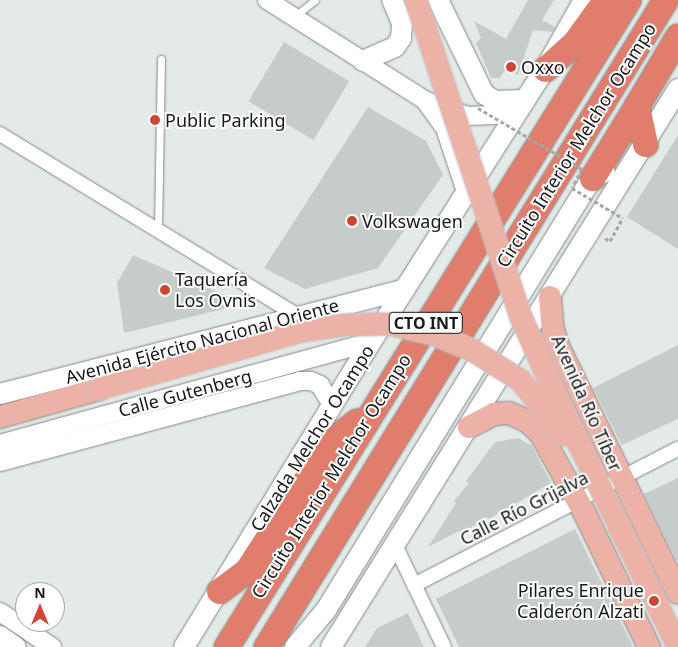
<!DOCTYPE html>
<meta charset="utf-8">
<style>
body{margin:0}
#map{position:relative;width:678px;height:647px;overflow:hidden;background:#e4eae7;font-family:"Noto Sans",sans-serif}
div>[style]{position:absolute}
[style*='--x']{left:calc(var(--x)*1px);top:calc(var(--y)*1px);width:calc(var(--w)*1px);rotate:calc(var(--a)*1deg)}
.building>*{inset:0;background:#c6ccca;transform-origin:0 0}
.path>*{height:3px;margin-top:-1.5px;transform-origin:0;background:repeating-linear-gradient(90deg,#a3a8a5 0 4px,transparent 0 6.5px)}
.roads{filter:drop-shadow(0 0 1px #848a87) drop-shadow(0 0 1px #848a87)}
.service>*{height:7px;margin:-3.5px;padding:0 3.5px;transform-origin:3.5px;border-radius:3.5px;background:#fff}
.minor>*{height:14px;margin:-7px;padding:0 7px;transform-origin:7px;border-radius:7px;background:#fff}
.tertiary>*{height:18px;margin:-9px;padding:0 9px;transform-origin:9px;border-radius:9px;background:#fff}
.secondary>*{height:20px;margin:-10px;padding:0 10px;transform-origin:10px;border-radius:10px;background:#fff}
.primary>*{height:22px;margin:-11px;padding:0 11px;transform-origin:11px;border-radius:11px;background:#ecb1a7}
.motorway>*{height:25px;margin:-12.5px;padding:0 12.5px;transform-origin:12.5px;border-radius:12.5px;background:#e07d6d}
.path-bridge>*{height:3px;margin-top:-1.5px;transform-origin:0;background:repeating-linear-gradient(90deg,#a3a8a5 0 4px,transparent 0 6.5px)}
.bridges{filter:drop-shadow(0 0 1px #c3c3c3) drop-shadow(0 0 1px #c3c3c3)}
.primary-bridge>*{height:22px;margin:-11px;padding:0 11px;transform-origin:11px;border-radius:11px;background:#ecb1a7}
.dots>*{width:14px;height:14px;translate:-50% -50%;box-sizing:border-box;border:2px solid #fff;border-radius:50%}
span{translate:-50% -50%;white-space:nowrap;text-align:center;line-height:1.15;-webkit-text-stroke:4px #fff;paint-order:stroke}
.shield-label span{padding:1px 4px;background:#fff;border:1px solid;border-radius:4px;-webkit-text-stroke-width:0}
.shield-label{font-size:16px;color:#171a19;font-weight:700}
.poi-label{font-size:18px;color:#171a19}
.left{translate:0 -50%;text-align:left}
.right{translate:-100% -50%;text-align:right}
.street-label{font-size:18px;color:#171a19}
.north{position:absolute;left:15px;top:582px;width:50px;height:50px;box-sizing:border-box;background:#fff;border:1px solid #a2a3a3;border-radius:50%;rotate:0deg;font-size:14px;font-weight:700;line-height:20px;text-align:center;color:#171a19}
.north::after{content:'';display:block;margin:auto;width:18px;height:22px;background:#d14434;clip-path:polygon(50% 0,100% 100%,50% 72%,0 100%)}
</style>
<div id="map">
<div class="building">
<div style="clip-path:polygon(528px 0,554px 0,542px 20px,555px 27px,553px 32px,533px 30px,518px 75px,504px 71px,500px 78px,491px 78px,476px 43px,481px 38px,474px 21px,506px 39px)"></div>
<div style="left:284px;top:42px;width:76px;height:69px;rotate:31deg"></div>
<div style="clip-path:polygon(368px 107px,426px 141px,443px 175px,378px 268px,305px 289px,264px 268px)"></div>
<div style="clip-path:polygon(678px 135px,678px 249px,627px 217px)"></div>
<div style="clip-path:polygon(133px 255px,229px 297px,232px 303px,228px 308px,124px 333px,117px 283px)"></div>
<div style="clip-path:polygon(678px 345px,678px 419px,622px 445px,593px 388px)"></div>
<div style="clip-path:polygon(518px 438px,532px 446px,551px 483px,489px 519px,487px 517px,461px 534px,459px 531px,428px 547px,456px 503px,454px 501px,469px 483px,466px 481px,495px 442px)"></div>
<div style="clip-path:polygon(678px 478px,678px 563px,644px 494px)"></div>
<div style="clip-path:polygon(575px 529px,633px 647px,459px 647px,436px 599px)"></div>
<div style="clip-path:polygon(408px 613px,424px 647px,365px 647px,377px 628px)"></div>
</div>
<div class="path">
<div style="--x:605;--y:238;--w:6;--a:31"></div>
<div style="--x:610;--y:241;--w:26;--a:-61"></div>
</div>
<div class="roads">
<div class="service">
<div style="--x:294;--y:17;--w:27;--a:-39"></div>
<div style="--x:158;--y:230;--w:171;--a:-89"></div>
</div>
<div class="minor">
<div style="--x:0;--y:134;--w:347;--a:31.4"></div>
<div style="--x:395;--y:545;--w:113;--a:64.3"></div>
<div style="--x:414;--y:585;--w:297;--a:-27.3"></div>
</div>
<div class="tertiary">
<div style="--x:267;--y:0;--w:188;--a:32.4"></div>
<div style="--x:426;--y:101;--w:45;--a:19.7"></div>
<div style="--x:468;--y:116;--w:48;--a:-2.4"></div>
<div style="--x:426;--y:102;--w:32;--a:54"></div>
<div style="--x:445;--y:128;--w:67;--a:71.8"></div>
<div style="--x:0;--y:444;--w:385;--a:-15.4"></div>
<div style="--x:0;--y:462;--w:311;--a:-15.1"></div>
<div style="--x:300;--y:381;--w:11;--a:0"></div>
<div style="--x:311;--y:381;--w:10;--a:24"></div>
<div style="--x:320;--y:385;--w:23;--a:59"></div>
<div style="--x:0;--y:612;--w:63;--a:33.9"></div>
</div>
<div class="secondary">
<div style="--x:438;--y:0;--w:105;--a:63.9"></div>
<div style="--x:484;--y:94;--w:13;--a:32"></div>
<div style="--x:495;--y:101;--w:30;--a:-2"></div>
<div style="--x:363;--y:61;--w:35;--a:-24"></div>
<div style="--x:395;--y:47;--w:11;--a:-56"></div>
<div style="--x:401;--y:38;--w:15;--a:-86"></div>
<div style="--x:402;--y:23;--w:25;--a:-113"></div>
<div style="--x:0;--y:394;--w:418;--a:-14.5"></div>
<div style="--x:0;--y:636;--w:19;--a:35"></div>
<div style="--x:184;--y:647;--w:358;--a:-58.5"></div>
<div style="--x:371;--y:342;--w:324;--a:-57.5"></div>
<div style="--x:545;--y:69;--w:79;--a:-60.5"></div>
<div style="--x:295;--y:647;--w:48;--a:-50"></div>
<div style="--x:326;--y:610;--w:507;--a:-58.38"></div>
<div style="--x:592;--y:178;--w:14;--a:-25"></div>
<div style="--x:331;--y:647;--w:657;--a:-58.12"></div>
</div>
<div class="primary">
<div style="--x:550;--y:297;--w:33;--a:85"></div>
<div style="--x:553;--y:330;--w:19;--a:72"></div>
<div style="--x:559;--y:348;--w:272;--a:64.1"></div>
<div style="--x:0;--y:417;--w:103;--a:-15.8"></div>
<div style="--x:469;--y:427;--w:28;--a:-27"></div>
<div style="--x:494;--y:414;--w:15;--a:-4"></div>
<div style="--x:509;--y:413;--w:20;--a:24"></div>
<div style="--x:527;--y:421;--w:18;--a:43"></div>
<div style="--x:540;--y:433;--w:93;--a:60.9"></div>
<div style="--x:585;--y:514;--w:148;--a:64.3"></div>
</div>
<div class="motorway">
<div style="--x:545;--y:69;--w:39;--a:-42"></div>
<div style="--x:574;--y:43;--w:53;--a:-54.2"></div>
<div style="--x:645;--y:144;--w:40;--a:-102"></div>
<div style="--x:637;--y:105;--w:80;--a:-59.3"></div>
<div style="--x:592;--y:178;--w:86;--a:-58.3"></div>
<div style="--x:219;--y:591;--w:34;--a:-37"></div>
<div style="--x:246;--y:571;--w:154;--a:-56.9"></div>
<div style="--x:330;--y:442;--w:34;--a:-38"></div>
<div style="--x:226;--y:647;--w:762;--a:-58.15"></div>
<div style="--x:266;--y:647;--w:760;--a:-58.34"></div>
</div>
</div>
<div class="path-bridge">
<div style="--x:478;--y:108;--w:121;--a:30.4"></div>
<div style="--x:582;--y:169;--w:21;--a:118"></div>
<div style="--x:572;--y:188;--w:59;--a:30.5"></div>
</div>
<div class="bridges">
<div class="primary-bridge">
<div style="--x:416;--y:0;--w:334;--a:71.7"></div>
<div style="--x:521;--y:317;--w:96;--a:66.1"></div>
<div style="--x:560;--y:405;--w:269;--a:64"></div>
<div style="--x:99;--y:389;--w:210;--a:-16"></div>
<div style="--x:301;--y:331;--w:43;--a:-7.9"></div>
<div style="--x:344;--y:325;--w:45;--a:-1.3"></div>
<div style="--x:389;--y:324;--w:46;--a:12.5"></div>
<div style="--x:434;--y:334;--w:41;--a:22.8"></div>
<div style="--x:472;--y:350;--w:57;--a:32"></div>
<div style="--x:520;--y:380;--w:71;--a:50.7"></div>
</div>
</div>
<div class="dots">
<div style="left:511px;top:67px;background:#d14434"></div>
<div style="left:155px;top:120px;background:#d14434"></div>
<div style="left:352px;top:221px;background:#d14434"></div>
<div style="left:165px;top:290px;background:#d14434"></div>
<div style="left:654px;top:601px;background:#d14434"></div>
</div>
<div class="shield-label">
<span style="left:426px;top:323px">CTO INT</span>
</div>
<div class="poi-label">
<span class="left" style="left:521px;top:67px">Oxxo</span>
<span class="left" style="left:165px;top:120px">Public Parking</span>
<span class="left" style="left:362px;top:221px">Volkswagen</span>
<span class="left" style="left:175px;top:290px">Taquería<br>Los Ovnis</span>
<span class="right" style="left:644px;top:601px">Pilares Enrique<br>Calderón Alzati</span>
</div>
<div class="street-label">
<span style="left:576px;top:145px;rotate:-58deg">Circuito Interior Melchor Ocampo</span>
<span style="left:202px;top:341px;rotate:-15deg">Avenida Ejército Nacional Oriente</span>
<span style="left:185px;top:393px;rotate:-15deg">Calle Gutenberg</span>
<span style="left:587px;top:403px;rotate:66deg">Avenida Río Tíber</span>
<span style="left:312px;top:438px;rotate:-58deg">Calzada Melchor Ocampo</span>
<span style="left:331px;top:476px;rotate:-58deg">Circuito Interior Melchor Ocampo</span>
<span style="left:524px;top:508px;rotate:-27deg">Calle Río Grijalva</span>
</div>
<div class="north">N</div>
</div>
